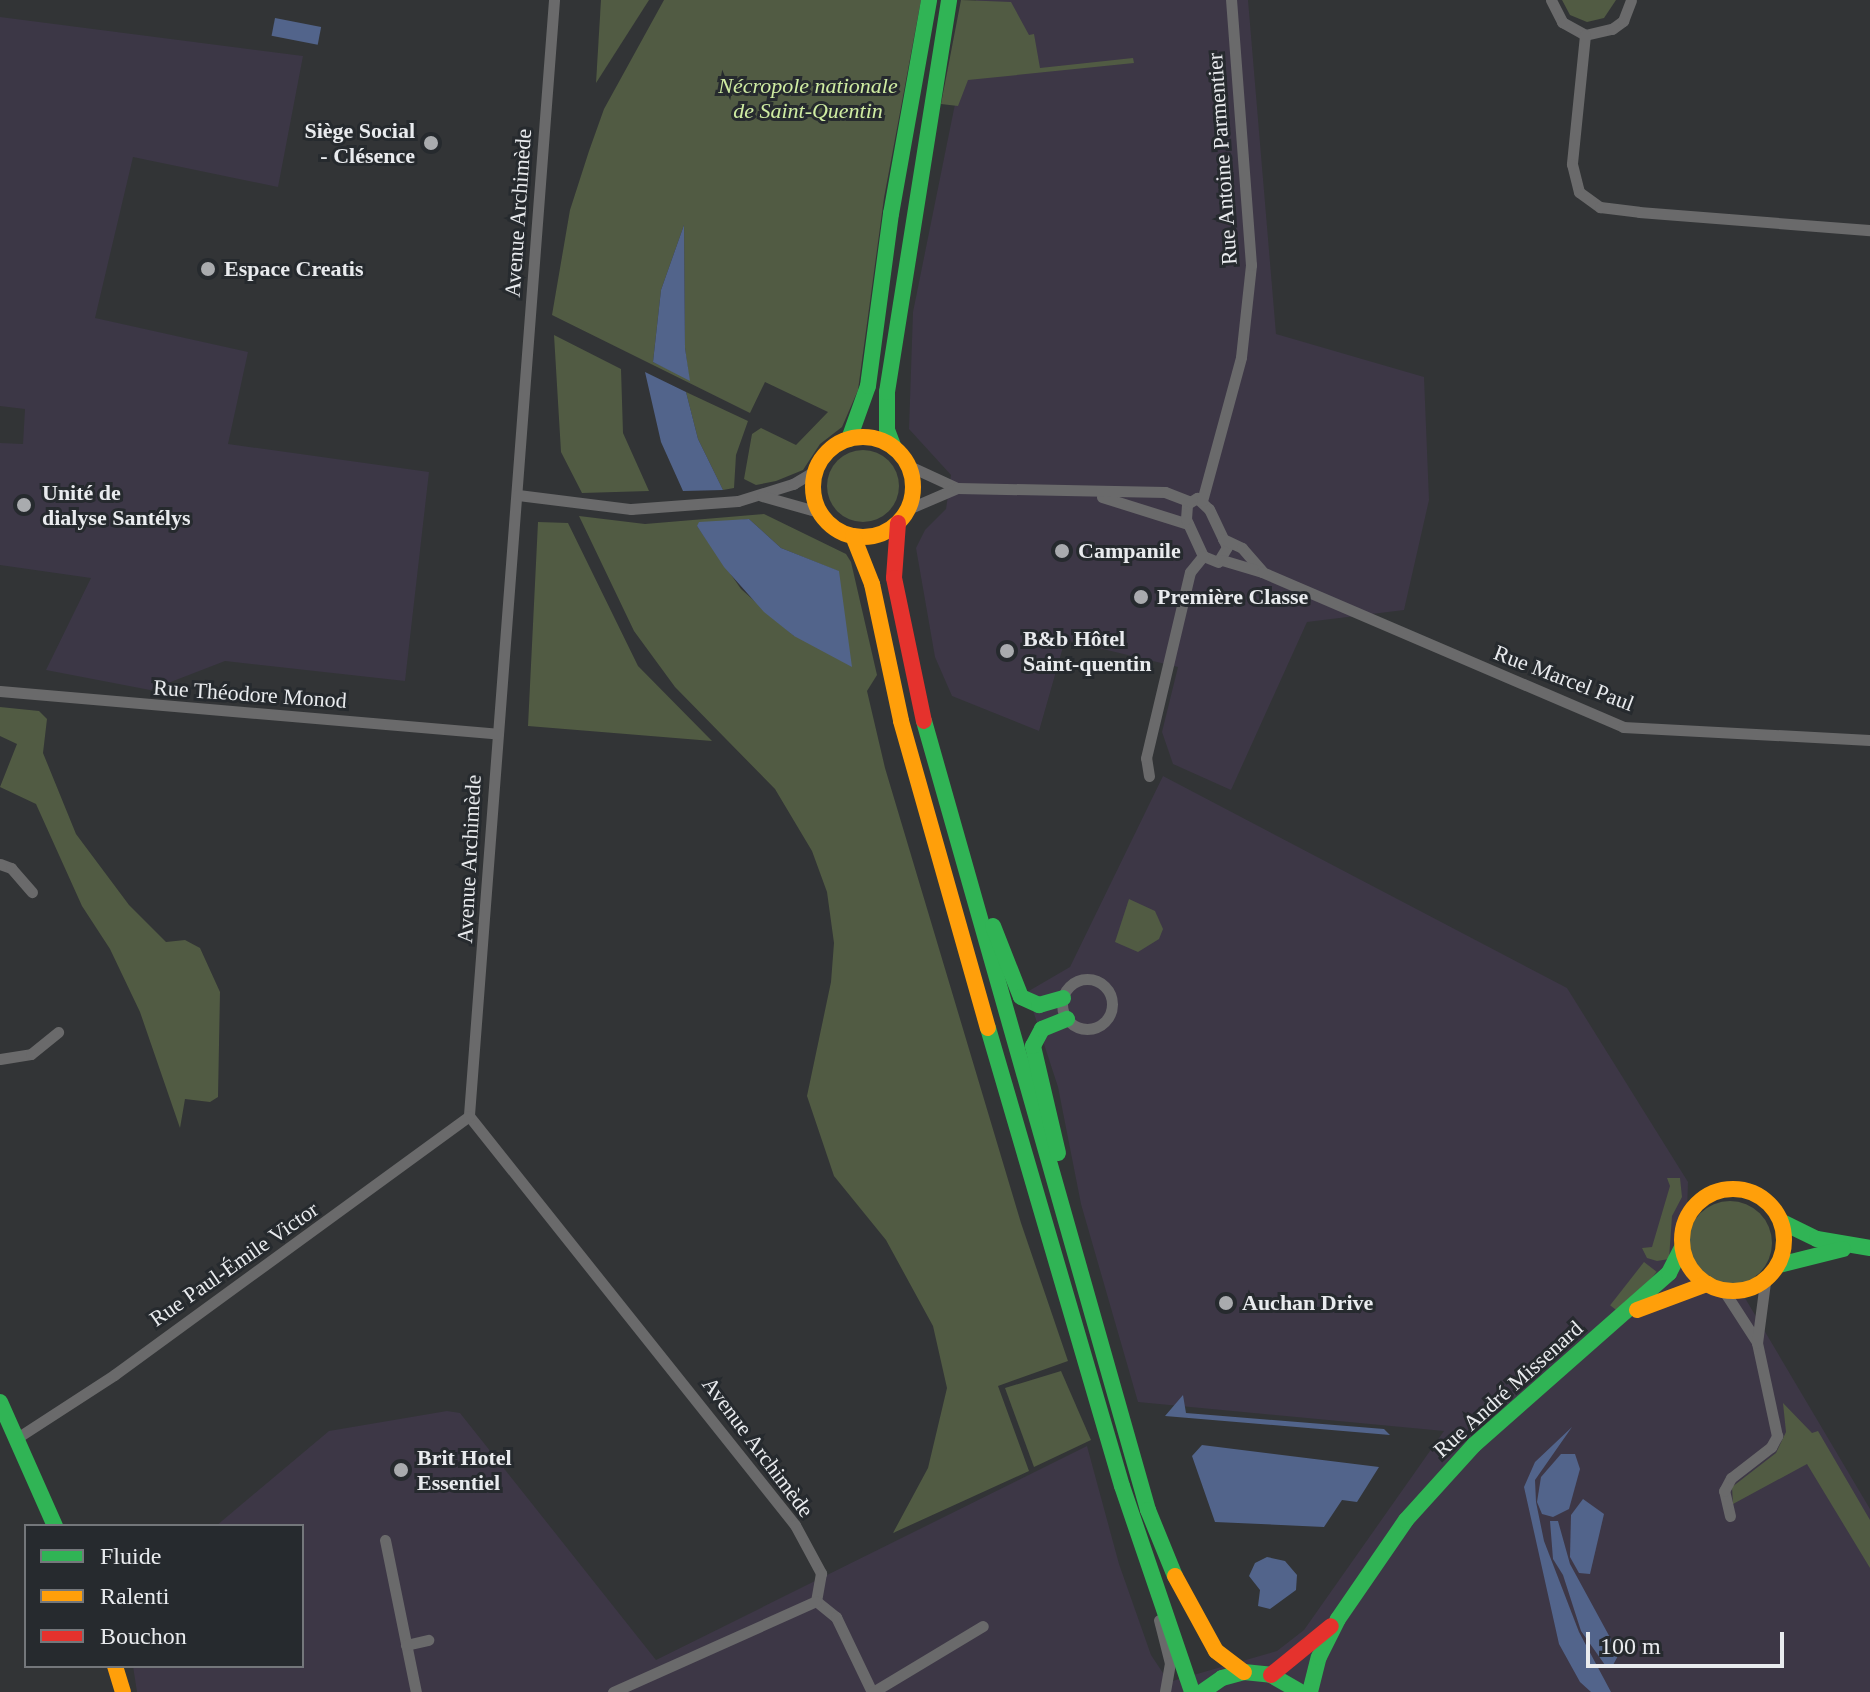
<!DOCTYPE html>
<meta charset="utf-8">
<style>
body{margin:0}
#map{position:relative;width:1870px;height:1692px;overflow:hidden;background:#323436;font-family:"Times New Roman",serif}
div>[style]{position:absolute}
[style*='--x']{left:calc(var(--x)*1px);top:calc(var(--y)*1px);width:calc(var(--w)*1px);rotate:calc(var(--a)*1deg)}
.commercial>*{inset:0;background:#3d3746}
.medical>*{inset:0;background:#3c3746}
.green>*{inset:0;background:#515b43;transform-origin:0 0}
.round{border-radius:50%}
.water>*{inset:0;background:#52648b;transform-origin:0 0}
.street>*{height:11px;margin:-5.5px;padding:0 5.5px;transform-origin:5.5px;border-radius:5.5px;background:#6a6a6b}
.street>.ring{margin:-5.5px;padding:0;box-sizing:content-box;background:none;border:11px solid #6a6a6b;border-radius:50%}
.fast>*{height:16px;margin:-8px;padding:0 8px;transform-origin:8px;border-radius:8px;background:#30b455}
.slow>*{height:16px;margin:-8px;padding:0 8px;transform-origin:8px;border-radius:8px;background:#ff9f0a}
.slow>.ring{margin:-8px;padding:0;box-sizing:content-box;background:none;border:16px solid #ff9f0a;border-radius:50%}
.jam>*{height:16px;margin:-8px;padding:0 8px;transform-origin:8px;border-radius:8px;background:#e5322d}
.dots>*{width:22px;height:22px;translate:-50% -50%;box-sizing:border-box;border:4px solid #262a2e;border-radius:50%}
span{translate:-50% -50%;white-space:nowrap;text-align:center;line-height:1.15;-webkit-text-stroke:6px #262a2e;paint-order:stroke}
.park-label{font-size:22px;color:#cfeca2;font-style:italic}
.poi-label{font-size:22px;color:#e9ebee;font-weight:700}
.right{translate:-100% -50%;text-align:right}
.left{translate:0 -50%;text-align:left}
.street-label{font-size:22px;color:#e9ebee}
.legend{position:absolute;left:24px;top:1524px;width:280px;height:144px;box-sizing:border-box;background:#262a2e;border:2px solid #74777b;margin:0;padding:10px 14px;list-style:none;font-size:24px;color:#e9ebee}
.legend li{display:flex;align-items:center;gap:16px;height:40px}
.legend b{width:40px;border:2px solid #74777b}
.scale{position:absolute;left:1586px;top:1632px;width:198px;height:36px;box-sizing:border-box;border:4px solid #e9ebee;border-top:0;padding-left:10px;font-size:24px;line-height:28px;white-space:nowrap;color:#e9ebee;-webkit-text-stroke:6px #262a2e;paint-order:stroke}
</style>
<div id="map">
<div class="commercial">
<div style="clip-path:polygon(976px 0,1248px 0,1276px 334px,1424px 377px,1429px 500px,1404px 610px,1307px 622px,1231px 790px,1173px 764px,1162px 732px,1178px 667px,1065px 640px,1039px 731px,952px 696px,935px 657px,916px 548px,925px 530px,946px 509px,951px 475px,909px 429px,913px 312px)"></div>
<div style="clip-path:polygon(1163px 776px,1567px 988px,1688px 1182px,1685px 1275px,1745px 1298px,1870px 1509px,1870px 1692px,137px 1692px,133px 1666px,302px 1666px,302px 1526px,216px 1526px,329px 1431px,447px 1411px,460px 1413px,656px 1660px,1087px 1446px,1119px 1564px,1151px 1655px,1169px 1682px,1277px 1651px,1304px 1630px,1444px 1431px,1138px 1402px,1081px 1204px,1058px 1087px,1027px 992px,1070px 967px)"></div>
</div>
<div class="medical">
<div style="clip-path:polygon(0 17px,303px 56px,278px 187px,133px 157px,95px 318px,248px 352px,228px 444px,429px 472px,405px 681px,225px 661px,150px 690px,46px 670px,91px 578px,0 565px,0 443px,23px 444px,25px 409px,0 406px)"></div>
</div>
<div class="green">
<div style="clip-path:polygon(601px 0,649px 0,596px 83px)"></div>
<div style="clip-path:polygon(evenodd,664px 0,921px 0,884px 198px,858px 390px,842px 427px,820px 444px,803px 470px,776px 481px,756px 485px,744px 479px,752px 434px,761px 428px,796px 445px,828px 412px,765px 382px,750px 413px,552px 315px,570px 210px,589px 151px,604px 109px,664px 0,684px 225px,685px 348px,689px 379px,653px 362px,661px 290px,684px 225px)"></div>
<div style="clip-path:polygon(961px 0,1011px 2px,1029px 35px,1034px 34px,1040px 68px,1133px 58px,1134px 63px,968px 80px,958px 106px,941px 104px)"></div>
<div style="clip-path:polygon(1562px 0,1616px 0,1604px 18px,1587px 22px,1570px 15px)"></div>
<div style="clip-path:polygon(554px 335px,621px 369px,623px 433px,649px 491px,582px 493px,561px 452px)"></div>
<div style="clip-path:polygon(686px 392px,748px 421px,736px 455px,734px 488px,723px 490px,698px 439px)"></div>
<div class="round" style="left:827px;top:450px;width:72px;height:72px"></div>
<div style="clip-path:polygon(evenodd,764px 514px,846px 554px,851px 562px,877px 675px,867px 691px,885px 768px,1021px 1223px,1068px 1361px,998px 1386px,1029px 1471px,893px 1533px,928px 1468px,947px 1388px,933px 1326px,886px 1240px,834px 1176px,807px 1096px,831px 982px,834px 943px,827px 892px,812px 851px,775px 789px,675px 687px,634px 631px,579px 516px,645px 524px,764px 514px,749px 519px,781px 548px,838px 571px,794px 636px,741px 589px,697px 526px,749px 519px)"></div>
<div style="clip-path:polygon(538px 522px,568px 523px,638px 666px,712px 741px,528px 726px)"></div>
<div style="clip-path:polygon(0 707px,39px 711px,47px 719px,43px 753px,76px 834px,129px 905px,166px 942px,185px 940px,200px 948px,220px 992px,218px 1097px,210px 1102px,185px 1099px,180px 1128px,140px 1012px,110px 949px,82px 906px,36px 804px,0 787px,17px 744px,0 736px)"></div>
<div style="clip-path:polygon(1129px 899px,1155px 911px,1163px 929px,1159px 939px,1138px 952px,1115px 942px)"></div>
<div style="clip-path:polygon(1667px 1178px,1680px 1178px,1682px 1197px,1672px 1216px,1669px 1259px,1657px 1261px,1647px 1258px,1642px 1248px,1652px 1247px,1670px 1186px)"></div>
<div class="round" style="left:1688px;top:1201px;width:84px;height:84px"></div>
<div style="left:1644px;top:1262px;width:16px;height:55px;rotate:38deg"></div>
<div style="clip-path:polygon(1061px 1371px,1091px 1440px,1034px 1467px,1005px 1388px)"></div>
<div style="clip-path:polygon(1783px 1403px,1812px 1433px,1818px 1431px,1870px 1520px,1870px 1568px,1807px 1464px,1733px 1504px,1732px 1487px,1776px 1453px,1786px 1432px)"></div>
</div>
<div class="water">
<div style="left:275px;top:18px;width:47px;height:18px;rotate:11deg"></div>
<div style="clip-path:polygon(684px 225px,685px 348px,690px 381px,653px 362px,661px 290px)"></div>
<div style="clip-path:polygon(645px 372px,686px 392px,698px 439px,723px 490px,683px 491px,661px 442px)"></div>
<div style="clip-path:polygon(749px 519px,781px 548px,839px 571px,852px 667px,794px 636px,764px 612px,724px 567px,697px 526px,699px 522px)"></div>
<div style="clip-path:polygon(1183px 1395px,1186px 1413px,1384px 1429px,1390px 1435px,1165px 1416px)"></div>
<div style="clip-path:polygon(1572px 1427px,1535px 1480px,1536px 1502px,1544px 1541px,1579px 1632px,1611px 1692px,1591px 1692px,1580px 1682px,1559px 1644px,1524px 1487px,1535px 1462px)"></div>
<div style="clip-path:polygon(1202px 1445px,1379px 1467px,1357px 1502px,1342px 1500px,1324px 1527px,1215px 1522px,1192px 1456px)"></div>
<div style="clip-path:polygon(1561px 1454px,1575px 1454px,1580px 1469px,1569px 1509px,1553px 1517px,1542px 1514px,1537px 1502px,1541px 1477px)"></div>
<div style="clip-path:polygon(1583px 1499px,1604px 1514px,1590px 1574px,1579px 1573px,1570px 1557px,1571px 1515px)"></div>
<div style="clip-path:polygon(1558px 1521px,1570px 1564px,1619px 1654px,1613px 1665px,1605px 1665px,1581px 1631px,1563px 1575px,1553px 1559px,1550px 1521px)"></div>
<div style="clip-path:polygon(1267px 1557px,1285px 1561px,1297px 1575px,1296px 1590px,1270px 1609px,1258px 1606px,1260px 1590px,1249px 1576px,1255px 1563px)"></div>
</div>
<div class="street">
<div style="--x:554;--y:0;--w:1119;--a:94.36"></div>
<div style="--x:469;--y:1116;--w:523;--a:51.44"></div>
<div style="--x:795;--y:1525;--w:55;--a:61.6"></div>
<div style="--x:821;--y:1573;--w:28;--a:100"></div>
<div style="--x:1551;--y:0;--w:25;--a:63"></div>
<div style="--x:1562;--y:22;--w:26;--a:29"></div>
<div style="--x:1585;--y:35;--w:28;--a:-13"></div>
<div style="--x:1612;--y:29;--w:14;--a:-36"></div>
<div style="--x:1623;--y:21;--w:22;--a:-69"></div>
<div style="--x:1585;--y:35;--w:130;--a:95.8"></div>
<div style="--x:1572;--y:164;--w:29;--a:76"></div>
<div style="--x:1579;--y:192;--w:26;--a:36"></div>
<div style="--x:1600;--y:207;--w:39;--a:7"></div>
<div style="--x:1639;--y:212;--w:232;--a:4.5"></div>
<div style="--x:907;--y:465;--w:55;--a:24.7"></div>
<div style="--x:518;--y:495;--w:114;--a:7.1"></div>
<div style="--x:631;--y:509;--w:107;--a:-4.3"></div>
<div style="--x:738;--y:501;--w:58;--a:-17.2"></div>
<div style="--x:793;--y:484;--w:27;--a:-31"></div>
<div style="--x:762;--y:496;--w:59;--a:15.7"></div>
<div style="--x:1102;--y:497;--w:90;--a:17.4"></div>
<div style="--x:1197;--y:498;--w:16;--a:43"></div>
<div style="--x:1209;--y:509;--w:42;--a:64.7"></div>
<div style="--x:1227;--y:547;--w:17;--a:121"></div>
<div style="--x:1218;--y:562;--w:16;--a:-158"></div>
<div style="--x:1203;--y:556;--w:41;--a:-114.7"></div>
<div style="--x:1186;--y:519;--w:15;--a:-86"></div>
<div style="--x:1187;--y:504;--w:12;--a:-31"></div>
<div style="--x:1202;--y:501;--w:149;--a:-74.8"></div>
<div style="--x:1241;--y:357;--w:93;--a:-83.8"></div>
<div style="--x:1251;--y:265;--w:266;--a:-94.3"></div>
<div style="--x:908;--y:509;--w:53;--a:-23.2"></div>
<div style="--x:957;--y:488;--w:208;--a:1.1"></div>
<div style="--x:1165;--y:492;--w:26;--a:21"></div>
<div style="--x:1223;--y:539;--w:21;--a:25"></div>
<div style="--x:1242;--y:548;--w:30;--a:49"></div>
<div style="--x:1222;--y:560;--w:42;--a:16.7"></div>
<div style="--x:1262;--y:572;--w:393;--a:23.2"></div>
<div style="--x:1623;--y:727;--w:247;--a:3"></div>
<div style="--x:0;--y:691;--w:499;--a:4.9"></div>
<div style="--x:1149;--y:776;--w:18;--a:-99"></div>
<div style="--x:1146;--y:758;--w:191;--a:-76.7"></div>
<div style="--x:1190;--y:572;--w:21;--a:-51"></div>
<div style="--x:0;--y:864;--w:12;--a:20"></div>
<div style="--x:11;--y:868;--w:32;--a:49"></div>
<div class="ring" style="left:1062px;top:979px;width:39px;height:39px"></div>
<div style="--x:0;--y:1059;--w:31;--a:-9"></div>
<div style="--x:31;--y:1054;--w:35;--a:-39"></div>
<div style="--x:1724;--y:1291;--w:61;--a:57.1"></div>
<div style="--x:17;--y:1438;--w:116;--a:-33"></div>
<div style="--x:114;--y:1375;--w:439;--a:-36.1"></div>
<div style="--x:1730;--y:1516;--w:26;--a:-103"></div>
<div style="--x:1724;--y:1491;--w:15;--a:-62"></div>
<div style="--x:1731;--y:1478;--w:51;--a:-37.8"></div>
<div style="--x:1771;--y:1447;--w:13;--a:-61"></div>
<div style="--x:1777;--y:1436;--w:95;--a:-102.1"></div>
<div style="--x:1757;--y:1343;--w:62;--a:-82.5"></div>
<div style="--x:385;--y:1540;--w:155;--a:78.5"></div>
<div style="--x:816;--y:1601;--w:26;--a:39"></div>
<div style="--x:836;--y:1617;--w:83;--a:64.4"></div>
<div style="--x:1159;--y:1620;--w:44;--a:75.7"></div>
<div style="--x:1170;--y:1663;--w:29;--a:100"></div>
<div style="--x:406;--y:1645;--w:23;--a:-13"></div>
<div style="--x:613;--y:1692;--w:222;--a:-24.1"></div>
<div style="--x:873;--y:1692;--w:128;--a:-31"></div>
</div>
<div class="fast">
<div style="--x:849;--y:439;--w:56;--a:-70.3"></div>
<div style="--x:868;--y:386;--w:174;--a:-82.4"></div>
<div style="--x:891;--y:214;--w:217;--a:-79.9"></div>
<div style="--x:894;--y:448;--w:19;--a:-111"></div>
<div style="--x:887;--y:430;--w:38;--a:-90"></div>
<div style="--x:887;--y:392;--w:397;--a:-81"></div>
<div style="--x:924;--y:721;--w:820;--a:74.15"></div>
<div style="--x:1148;--y:1510;--w:71;--a:67.8"></div>
<div style="--x:993;--y:926;--w:76;--a:68.5"></div>
<div style="--x:1021;--y:997;--w:20;--a:24"></div>
<div style="--x:1039;--y:1005;--w:25;--a:-16"></div>
<div style="--x:988;--y:1028;--w:477;--a:73.7"></div>
<div style="--x:1122;--y:1486;--w:218;--a:71.2"></div>
<div style="--x:1058;--y:1153;--w:110;--a:-103.2"></div>
<div style="--x:1033;--y:1046;--w:19;--a:-62"></div>
<div style="--x:1042;--y:1029;--w:27;--a:-22"></div>
<div style="--x:1782;--y:1222;--w:39;--a:26"></div>
<div style="--x:1817;--y:1239;--w:54;--a:9.6"></div>
<div style="--x:1779;--y:1265;--w:66;--a:-14"></div>
<div style="--x:0;--y:1402;--w:136;--a:66.1"></div>
<div style="--x:1202;--y:1692;--w:24;--a:-35"></div>
<div style="--x:1222;--y:1678;--w:23;--a:-15"></div>
<div style="--x:1244;--y:1672;--w:27;--a:6"></div>
<div style="--x:1271;--y:1675;--w:34;--a:30"></div>
<div style="--x:1310;--y:1692;--w:36;--a:-76"></div>
<div style="--x:1319;--y:1657;--w:42;--a:-63.4"></div>
<div style="--x:1338;--y:1619;--w:120;--a:-55.5"></div>
<div style="--x:1406;--y:1520;--w:101;--a:-47.8"></div>
<div style="--x:1474;--y:1445;--w:260;--a:-41.4"></div>
<div style="--x:1669;--y:1273;--w:29;--a:-63"></div>
</div>
<div class="slow">
<div class="ring" style="left:813px;top:437px;width:84px;height:84px"></div>
<div style="--x:853;--y:536;--w:52;--a:68.4"></div>
<div style="--x:872;--y:584;--w:140;--a:78"></div>
<div style="--x:901;--y:721;--w:319;--a:74.2"></div>
<div class="ring" style="left:1682px;top:1189px;width:86px;height:86px"></div>
<div style="--x:1637;--y:1310;--w:75;--a:-20.4"></div>
<div style="--x:1175;--y:1576;--w:85;--a:61.3"></div>
<div style="--x:1216;--y:1651;--w:35;--a:37"></div>
<div style="--x:115;--y:1666;--w:27;--a:73"></div>
</div>
<div class="jam">
<div style="--x:898;--y:523;--w:55;--a:94.2"></div>
<div style="--x:894;--y:578;--w:146;--a:78.2"></div>
<div style="--x:1271;--y:1675;--w:77;--a:-39.2"></div>
</div>
<div class="dots">
<div style="left:431px;top:143px;background:#a9abae"></div>
<div style="left:208px;top:269px;background:#a9abae"></div>
<div style="left:24px;top:505px;background:#a9abae"></div>
<div style="left:1062px;top:551px;background:#a9abae"></div>
<div style="left:1141px;top:597px;background:#a9abae"></div>
<div style="left:1007px;top:651px;background:#a9abae"></div>
<div style="left:1226px;top:1303px;background:#a9abae"></div>
<div style="left:401px;top:1470px;background:#a9abae"></div>
</div>
<div class="park-label">
<span style="left:808px;top:98px">Nécropole nationale<br>de Saint-Quentin</span>
</div>
<div class="poi-label">
<span class="right" style="left:415px;top:143px">Siège Social<br>- Clésence</span>
<span class="left" style="left:224px;top:269px">Espace Creatis</span>
<span class="left" style="left:42px;top:505px">Unité de<br>dialyse Santélys</span>
<span class="left" style="left:1078px;top:551px">Campanile</span>
<span class="left" style="left:1157px;top:597px">Première Classe</span>
<span class="left" style="left:1023px;top:651px">B&amp;b Hôtel<br>Saint-quentin</span>
<span class="left" style="left:1242px;top:1303px">Auchan Drive</span>
<span class="left" style="left:417px;top:1470px">Brit Hotel<br>Essentiel</span>
</div>
<div class="street-label">
<span style="left:1222px;top:159px;rotate:-94deg">Rue Antoine Parmentier</span>
<span style="left:518px;top:213px;rotate:-86deg">Avenue Archimède</span>
<span style="left:1564px;top:678px;rotate:21deg">Rue Marcel Paul</span>
<span style="left:250px;top:694px;rotate:4deg">Rue Théodore Monod</span>
<span style="left:469px;top:859px;rotate:-87deg">Avenue Archimède</span>
<span style="left:234px;top:1264px;rotate:-35deg">Rue Paul-Émile Victor</span>
<span style="left:1508px;top:1389px;rotate:-42deg">Rue André Missenard</span>
<span style="left:758px;top:1447px;rotate:53deg">Avenue Archimède</span>
</div>
<ul class="legend">
<li><b style="height:10px;background:#30b455"></b>Fluide</li>
<li><b style="height:10px;background:#ff9f0a"></b>Ralenti</li>
<li><b style="height:10px;background:#e5322d"></b>Bouchon</li>
</ul>
<div class="scale">100 m</div>
</div>
